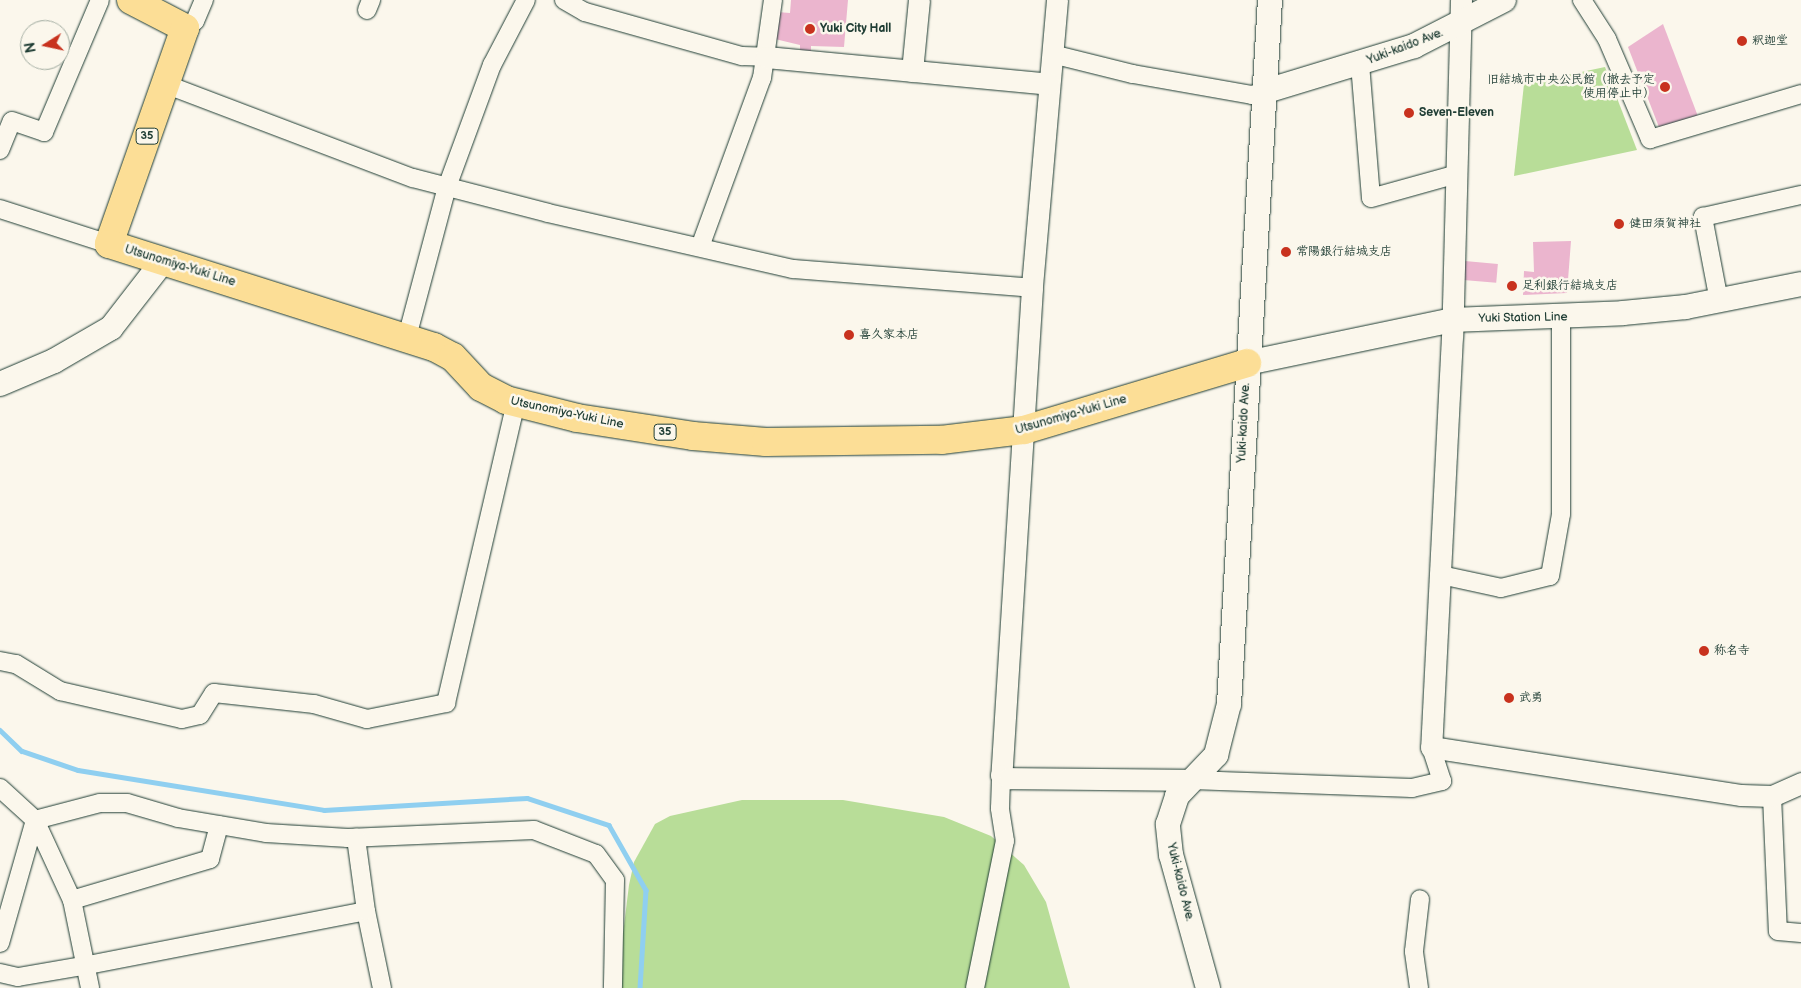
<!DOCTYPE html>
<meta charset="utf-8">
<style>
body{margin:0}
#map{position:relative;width:1801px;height:988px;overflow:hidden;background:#fbf7ec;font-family:"Balsamiq Sans","Klee One",sans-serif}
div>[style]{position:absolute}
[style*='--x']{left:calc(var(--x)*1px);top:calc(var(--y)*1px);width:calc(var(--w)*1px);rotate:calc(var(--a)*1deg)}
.green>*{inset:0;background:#b8dd98}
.stream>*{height:4.5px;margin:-2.25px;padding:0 2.25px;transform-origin:2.25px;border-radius:2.25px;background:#8fcff0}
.building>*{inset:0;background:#ebb5ce;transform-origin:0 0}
.roads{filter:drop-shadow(0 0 1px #1f3d34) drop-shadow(0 0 1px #1f3d34)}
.minor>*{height:18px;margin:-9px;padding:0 9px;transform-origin:9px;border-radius:9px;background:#fbf7ec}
.tertiary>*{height:21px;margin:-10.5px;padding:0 10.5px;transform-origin:10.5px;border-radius:10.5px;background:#fbf7ec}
.secondary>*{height:24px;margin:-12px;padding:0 12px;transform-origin:12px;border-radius:12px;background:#fbf7ec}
.primary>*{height:28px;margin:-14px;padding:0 14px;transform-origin:14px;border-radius:14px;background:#fcde96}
.dots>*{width:14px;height:14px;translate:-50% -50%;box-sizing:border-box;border:2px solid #fbf7ec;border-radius:50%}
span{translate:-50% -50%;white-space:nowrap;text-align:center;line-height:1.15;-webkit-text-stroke:5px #fbf7ec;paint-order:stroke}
.shield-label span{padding:1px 4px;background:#fbf7ec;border:1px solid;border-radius:4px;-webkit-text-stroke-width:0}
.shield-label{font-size:11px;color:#1f3d34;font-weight:700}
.poi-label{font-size:12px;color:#1f3d34;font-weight:700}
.left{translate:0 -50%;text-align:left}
.right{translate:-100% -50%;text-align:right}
.street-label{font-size:12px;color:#1f3d34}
.north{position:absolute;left:20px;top:20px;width:50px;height:50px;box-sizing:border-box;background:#fbf7ec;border:1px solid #a3ada2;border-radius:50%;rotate:260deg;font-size:14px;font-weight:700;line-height:20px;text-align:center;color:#1f3d34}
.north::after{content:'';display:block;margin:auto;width:18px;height:22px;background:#c8321e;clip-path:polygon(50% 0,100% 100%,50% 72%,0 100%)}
</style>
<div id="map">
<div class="green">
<div style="clip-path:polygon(1605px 67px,1637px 150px,1514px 176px,1524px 84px)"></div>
<div style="clip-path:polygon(742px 800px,843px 800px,944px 817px,991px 836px,1024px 865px,1046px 902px,1070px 988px,621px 988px,620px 958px,629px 885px,634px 862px,655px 824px,670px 816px)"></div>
</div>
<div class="stream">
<div style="--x:0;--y:730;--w:30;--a:44"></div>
<div style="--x:22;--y:751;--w:59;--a:18.7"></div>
<div style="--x:78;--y:770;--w:249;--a:9.2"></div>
<div style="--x:324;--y:810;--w:203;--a:-3.4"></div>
<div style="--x:527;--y:798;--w:86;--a:18.2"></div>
<div style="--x:609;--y:825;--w:75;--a:60.4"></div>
<div style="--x:646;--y:890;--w:98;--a:93.5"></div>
</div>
<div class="building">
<div style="clip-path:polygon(791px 0,848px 0,844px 47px,811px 46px,811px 51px,800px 50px,800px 45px,775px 39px,777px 12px,790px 13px)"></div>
<div style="clip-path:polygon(1663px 24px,1702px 127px,1662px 135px,1628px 47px)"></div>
<div style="clip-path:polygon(1571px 241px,1567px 293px,1523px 295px,1524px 271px,1534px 272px,1533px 242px)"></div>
<div style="left:1465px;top:261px;width:33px;height:19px;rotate:5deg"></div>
</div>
<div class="roads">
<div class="minor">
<div style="--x:564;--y:0;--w:24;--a:30"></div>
<div style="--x:585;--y:12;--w:163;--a:15.7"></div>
<div style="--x:742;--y:56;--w:24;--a:2"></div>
<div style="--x:1582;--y:0;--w:46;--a:57.3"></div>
<div style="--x:1607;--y:39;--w:109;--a:66.7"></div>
<div style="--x:1650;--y:139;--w:158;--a:-16.6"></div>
<div style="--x:367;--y:10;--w:11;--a:-68"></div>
<div style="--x:185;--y:28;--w:12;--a:-35"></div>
<div style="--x:195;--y:21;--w:23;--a:-67"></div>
<div style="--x:1052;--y:54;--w:83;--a:13.9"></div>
<div style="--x:1133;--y:74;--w:121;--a:10"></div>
<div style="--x:1252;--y:95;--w:11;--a:-15"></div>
<div style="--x:1360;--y:64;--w:134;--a:85.3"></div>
<div style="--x:1371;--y:198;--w:89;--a:-15.6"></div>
<div style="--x:165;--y:84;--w:265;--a:20.8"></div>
<div style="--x:413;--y:178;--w:139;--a:14.5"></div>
<div style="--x:548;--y:213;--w:251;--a:12.9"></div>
<div style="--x:793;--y:269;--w:240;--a:4.5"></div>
<div style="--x:0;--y:150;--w:31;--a:-68"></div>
<div style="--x:12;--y:121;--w:34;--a:19"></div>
<div style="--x:44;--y:132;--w:143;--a:-67"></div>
<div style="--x:0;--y:209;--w:114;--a:17.8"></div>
<div style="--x:700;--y:247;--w:180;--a:-69.9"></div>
<div style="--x:762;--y:78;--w:79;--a:-82"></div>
<div style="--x:1719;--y:301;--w:86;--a:-100.8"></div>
<div style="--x:1703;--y:217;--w:100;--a:-12.7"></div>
<div style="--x:407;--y:337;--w:155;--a:-75.1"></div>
<div style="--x:447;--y:187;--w:130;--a:-69.8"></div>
<div style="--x:492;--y:65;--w:73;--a:-62.4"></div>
<div style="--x:1441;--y:575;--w:61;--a:12.2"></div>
<div style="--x:1501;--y:588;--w:50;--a:-13.8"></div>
<div style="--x:1550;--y:576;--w:63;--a:-79.9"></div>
<div style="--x:1561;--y:514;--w:196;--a:-90"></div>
<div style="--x:0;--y:661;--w:16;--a:11"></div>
<div style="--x:16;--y:664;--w:52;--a:31.5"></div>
<div style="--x:60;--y:691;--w:125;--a:12.9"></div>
<div style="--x:182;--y:719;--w:18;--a:-13"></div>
<div style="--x:200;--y:715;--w:26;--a:-58"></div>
<div style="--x:214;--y:693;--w:101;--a:6.3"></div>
<div style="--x:314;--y:704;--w:55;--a:15.8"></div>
<div style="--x:367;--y:719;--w:81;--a:-11.4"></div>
<div style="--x:446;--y:703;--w:308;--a:-76.9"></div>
<div style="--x:1192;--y:780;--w:220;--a:2.1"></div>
<div style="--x:1412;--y:788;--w:31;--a:-13"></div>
<div style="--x:1442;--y:781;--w:36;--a:-108"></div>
<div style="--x:0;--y:788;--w:47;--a:42.4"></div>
<div style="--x:35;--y:820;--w:88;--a:65.2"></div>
<div style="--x:72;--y:900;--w:90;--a:78.4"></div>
<div style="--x:1772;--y:796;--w:135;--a:87.5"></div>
<div style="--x:1778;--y:931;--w:23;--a:5"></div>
<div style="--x:35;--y:820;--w:67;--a:-14.7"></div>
<div style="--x:100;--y:803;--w:27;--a:0"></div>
<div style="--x:127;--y:803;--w:53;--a:16.4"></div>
<div style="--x:178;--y:818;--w:89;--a:9.7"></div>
<div style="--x:266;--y:833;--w:82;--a:3.5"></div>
<div style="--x:348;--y:838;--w:186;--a:-2.5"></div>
<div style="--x:534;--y:830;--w:66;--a:21.2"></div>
<div style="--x:596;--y:854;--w:32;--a:54"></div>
<div style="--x:615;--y:880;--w:108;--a:91.1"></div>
<div style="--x:72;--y:900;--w:144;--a:-16.5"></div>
<div style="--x:210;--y:859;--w:35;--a:-75"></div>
<div style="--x:366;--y:911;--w:79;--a:78.3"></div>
<div style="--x:0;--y:943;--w:128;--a:-74.1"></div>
<div style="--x:0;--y:973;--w:18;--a:13"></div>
<div style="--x:18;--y:977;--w:66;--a:-9.6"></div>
<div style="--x:83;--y:966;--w:288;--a:-11"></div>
<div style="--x:366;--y:911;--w:74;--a:-97.8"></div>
<div style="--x:975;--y:988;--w:150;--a:-78.5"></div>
<div style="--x:1005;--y:841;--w:33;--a:-99"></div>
<div style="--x:1000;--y:808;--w:33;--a:-88"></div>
<div style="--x:1419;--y:988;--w:37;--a:-98"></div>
<div style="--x:1414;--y:951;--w:52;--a:-83.4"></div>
</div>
<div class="tertiary">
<div style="--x:1057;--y:0;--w:289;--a:95"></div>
<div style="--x:1032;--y:288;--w:488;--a:93.6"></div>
<div style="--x:1001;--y:775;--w:9;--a:21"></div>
<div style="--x:1009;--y:778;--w:183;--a:0.6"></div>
<div style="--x:1461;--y:0;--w:336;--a:91.5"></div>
<div style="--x:1452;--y:336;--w:412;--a:92.9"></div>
<div style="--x:1431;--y:747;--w:314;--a:8.8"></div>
<div style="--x:1741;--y:795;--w:31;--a:2"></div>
<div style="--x:1772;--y:796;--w:32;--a:-24"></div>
<div style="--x:766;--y:57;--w:284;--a:5.4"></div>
<div style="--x:912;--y:71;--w:71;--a:-84.4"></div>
</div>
<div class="secondary">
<div style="--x:1263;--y:92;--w:158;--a:-16.9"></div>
<div style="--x:1414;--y:46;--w:101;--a:-27.1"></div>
<div style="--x:1247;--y:363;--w:209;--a:-11.8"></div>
<div style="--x:1452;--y:320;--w:171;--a:-2.3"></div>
<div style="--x:1623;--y:313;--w:63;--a:-5.4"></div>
<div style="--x:1686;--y:307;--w:117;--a:-11.3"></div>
<div style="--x:0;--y:384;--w:59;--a:-23.1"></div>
<div style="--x:54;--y:361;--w:66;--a:-30.1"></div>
<div style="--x:111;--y:328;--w:85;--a:-52.2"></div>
<div style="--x:1208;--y:988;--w:138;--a:-105.5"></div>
<div style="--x:1171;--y:855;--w:31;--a:-96"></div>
<div style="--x:1168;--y:824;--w:29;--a:-72"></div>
<div style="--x:1177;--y:796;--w:57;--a:-46.4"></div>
<div style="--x:1216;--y:755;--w:53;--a:-75.7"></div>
<div style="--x:1229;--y:704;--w:705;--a:-86.67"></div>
</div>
<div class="primary">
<div style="--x:131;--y:0;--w:61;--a:27.4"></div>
<div style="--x:185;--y:28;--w:229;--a:109.4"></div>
<div style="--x:109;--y:244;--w:341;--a:17.6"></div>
<div style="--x:434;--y:347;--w:21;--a:28"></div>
<div style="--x:453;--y:357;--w:41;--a:47"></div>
<div style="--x:481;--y:387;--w:28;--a:27"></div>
<div style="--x:506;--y:400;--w:73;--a:14.2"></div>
<div style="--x:577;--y:418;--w:117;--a:8.8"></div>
<div style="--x:693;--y:436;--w:73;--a:4.7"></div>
<div style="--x:766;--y:442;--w:175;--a:-0.7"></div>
<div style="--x:941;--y:440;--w:84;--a:-6.9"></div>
<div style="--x:1024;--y:430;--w:233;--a:-16.7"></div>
</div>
</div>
<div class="dots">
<div style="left:810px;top:29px;background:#c8321e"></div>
<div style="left:1742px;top:41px;background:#c8321e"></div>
<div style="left:1665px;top:87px;background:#c8321e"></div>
<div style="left:1409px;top:113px;background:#c8321e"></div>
<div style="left:1619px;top:224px;background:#c8321e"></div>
<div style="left:1286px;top:252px;background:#c8321e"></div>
<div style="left:1512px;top:286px;background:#c8321e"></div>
<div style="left:849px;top:335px;background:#c8321e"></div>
<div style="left:1704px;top:651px;background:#c8321e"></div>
<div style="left:1509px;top:698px;background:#c8321e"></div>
</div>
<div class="shield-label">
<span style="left:147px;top:136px">35</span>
<span style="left:665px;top:432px">35</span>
</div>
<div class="poi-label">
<span class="left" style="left:820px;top:29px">Yuki City Hall</span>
<span class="left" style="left:1752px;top:41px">釈迦堂</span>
<span class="right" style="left:1655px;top:87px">旧結城市中央公民館（撤去予定<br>使用停止中）</span>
<span class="left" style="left:1419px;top:113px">Seven-Eleven</span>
<span class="left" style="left:1629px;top:224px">健田須賀神社</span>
<span class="left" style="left:1296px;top:252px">常陽銀行結城支店</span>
<span class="left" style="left:1522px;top:286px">足利銀行結城支店</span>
<span class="left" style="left:859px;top:335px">喜久家本店</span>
<span class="left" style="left:1714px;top:651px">称名寺</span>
<span class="left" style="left:1519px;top:698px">武勇</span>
</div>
<div class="street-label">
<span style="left:1405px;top:47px;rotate:-21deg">Yuki-kaido Ave.</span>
<span style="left:180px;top:266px;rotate:17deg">Utsunomiya-Yuki Line</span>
<span style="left:1523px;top:318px;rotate:-1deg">Yuki Station Line</span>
<span style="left:567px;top:413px;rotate:12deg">Utsunomiya-Yuki Line</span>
<span style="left:1071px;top:415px;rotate:-16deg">Utsunomiya-Yuki Line</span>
<span style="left:1244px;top:423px;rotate:-87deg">Yuki-kaido Ave.</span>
<span style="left:1180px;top:882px;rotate:76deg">Yuki-kaido Ave.</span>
</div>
<div class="north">N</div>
</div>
